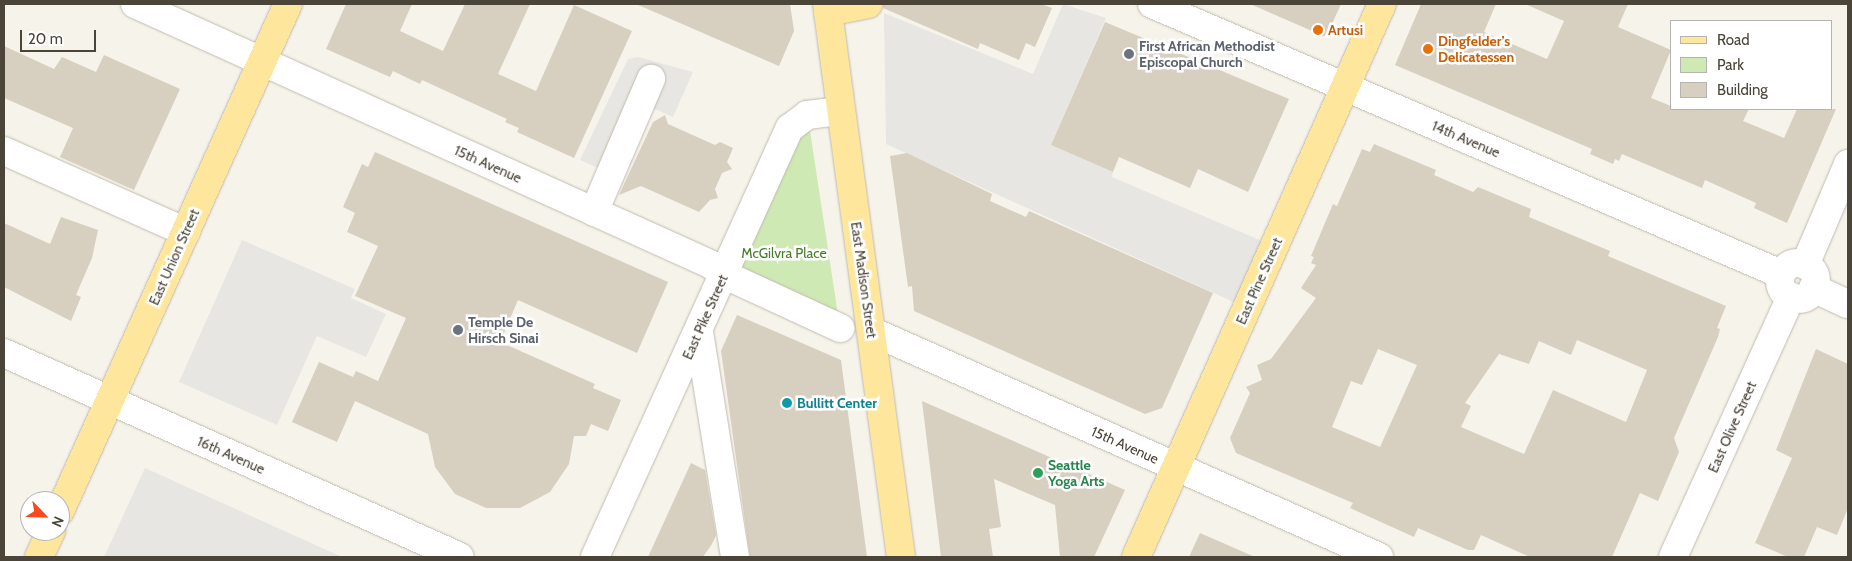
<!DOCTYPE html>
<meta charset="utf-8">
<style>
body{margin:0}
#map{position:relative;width:1852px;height:561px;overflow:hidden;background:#f6f3eb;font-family:Cabin,sans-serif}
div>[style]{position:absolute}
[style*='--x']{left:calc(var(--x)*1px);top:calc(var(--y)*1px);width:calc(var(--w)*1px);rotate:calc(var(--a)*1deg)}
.green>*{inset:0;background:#cfe9b5}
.parking>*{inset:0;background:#e7e6e2}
.building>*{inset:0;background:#d7cfc0}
.roads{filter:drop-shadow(0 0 1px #c1bbad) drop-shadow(0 0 1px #c1bbad)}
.minor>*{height:28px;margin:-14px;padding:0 14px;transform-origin:14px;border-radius:14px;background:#fff}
.minor>.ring{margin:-14px;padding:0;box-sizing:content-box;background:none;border:28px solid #fff;border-radius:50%}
.major>*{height:28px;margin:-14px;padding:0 14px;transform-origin:14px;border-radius:14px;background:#fee79c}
.dots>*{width:14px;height:14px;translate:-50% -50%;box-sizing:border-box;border:2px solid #fff;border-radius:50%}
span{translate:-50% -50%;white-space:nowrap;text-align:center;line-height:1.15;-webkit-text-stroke:5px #fff;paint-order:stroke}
.food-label{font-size:14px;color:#c56008;font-weight:700}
.left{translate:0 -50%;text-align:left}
.worship-label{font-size:14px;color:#5b616d;font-weight:700}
.street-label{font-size:14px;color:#4a4439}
.park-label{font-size:14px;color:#467e2a}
.culture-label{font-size:14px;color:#0d838f;font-weight:700}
.leisure-label{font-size:14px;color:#27864d;font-weight:700}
.frame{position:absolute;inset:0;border:5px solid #4a4439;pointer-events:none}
.legend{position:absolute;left:1670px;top:20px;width:162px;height:90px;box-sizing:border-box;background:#fff;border:1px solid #b7b4b0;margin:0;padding:6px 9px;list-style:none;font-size:15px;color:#4a4439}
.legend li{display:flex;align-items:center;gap:10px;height:25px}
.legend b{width:25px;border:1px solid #b7b4b0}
.north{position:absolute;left:20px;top:491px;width:50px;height:50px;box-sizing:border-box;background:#fff;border:1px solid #b7b4b0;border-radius:50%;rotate:114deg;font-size:14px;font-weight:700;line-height:20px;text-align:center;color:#4a4439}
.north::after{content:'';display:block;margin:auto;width:18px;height:22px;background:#fa491e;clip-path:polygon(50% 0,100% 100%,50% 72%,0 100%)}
.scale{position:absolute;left:20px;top:30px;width:76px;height:22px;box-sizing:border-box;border:2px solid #4a4439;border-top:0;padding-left:6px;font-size:15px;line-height:18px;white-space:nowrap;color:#4a4439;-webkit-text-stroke:4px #fff;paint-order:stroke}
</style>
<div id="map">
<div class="green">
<div style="clip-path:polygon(805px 98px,840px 328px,725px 275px)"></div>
</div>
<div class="parking">
<div style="clip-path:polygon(1063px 4px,1106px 18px,1051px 145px,1113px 172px,1112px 177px,1274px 246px,1247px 308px,886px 144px,884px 13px,1033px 74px)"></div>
<div style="clip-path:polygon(638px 57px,693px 72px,673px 117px,648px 106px,618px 177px,580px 160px,628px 59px)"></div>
<div style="clip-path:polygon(242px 240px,355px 289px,351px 298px,386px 314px,366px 357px,317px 336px,277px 425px,179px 382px)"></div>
<div style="clip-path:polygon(145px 468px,342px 557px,104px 557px)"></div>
</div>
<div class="building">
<div style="clip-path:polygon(346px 4px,412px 4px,400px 31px,443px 51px,465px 4px,530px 4px,498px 74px,536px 91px,574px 5px,632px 31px,574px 158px,517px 132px,519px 128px,505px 122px,507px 119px,422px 80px,420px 84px,393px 71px,390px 77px,326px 49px)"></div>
<div style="clip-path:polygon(636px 4px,790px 4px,794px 31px,779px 66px)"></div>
<div style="clip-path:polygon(883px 4px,1041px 4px,1052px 8px,1035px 47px,1026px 43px,1019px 60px,980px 43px,978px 49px,883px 8px)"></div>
<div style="clip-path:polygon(1250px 4px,1341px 4px,1326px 37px)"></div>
<div style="clip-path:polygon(1421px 4px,1496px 4px,1484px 32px,1547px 59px,1564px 21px,1525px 4px,1628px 4px,1618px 27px,1671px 50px,1651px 98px,1671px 106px,1671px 109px,1749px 109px,1743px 121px,1784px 138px,1797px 109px,1836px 109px,1787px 223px,1754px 208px,1756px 203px,1705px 180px,1702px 188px,1622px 154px,1619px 161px,1615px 159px,1613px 164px,1590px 154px,1592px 149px,1395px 65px)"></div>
<div style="clip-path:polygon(1105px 22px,1289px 99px,1248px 192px,1198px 169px,1190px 188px,1119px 157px,1113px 172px,1051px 145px)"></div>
<div style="clip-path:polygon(4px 46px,54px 69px,62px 57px,96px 72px,104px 55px,180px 89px,134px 190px,60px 157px,73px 128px,4px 98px)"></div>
<div style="clip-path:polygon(665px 115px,668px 124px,715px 145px,720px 142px,733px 148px,727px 162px,732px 169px,722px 173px,715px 189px,718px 198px,710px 200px,699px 212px,641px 186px,619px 195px,653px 122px)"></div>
<div style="clip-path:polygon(evenodd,1374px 144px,1436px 170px,1434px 175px,1473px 192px,1478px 187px,1531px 209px,1529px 217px,1610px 251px,1608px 256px,1726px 306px,1717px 328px,1720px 329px,1718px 337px,1674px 438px,1679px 452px,1658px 501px,1640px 493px,1612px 557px,1530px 557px,1481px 535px,1474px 550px,1468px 550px,1418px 528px,1414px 537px,1350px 508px,1353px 503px,1236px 453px,1230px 438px,1250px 393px,1246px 387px,1262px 380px,1257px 365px,1271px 359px,1316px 298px,1301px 288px,1316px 265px,1311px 263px,1314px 257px,1311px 256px,1333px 204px,1337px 206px,1362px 149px,1370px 152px,1374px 144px,1577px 340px,1647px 370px,1626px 422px,1553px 390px,1524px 454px,1461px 427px,1471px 406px,1465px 403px,1499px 354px,1529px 364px,1539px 341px,1571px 355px,1577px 340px,1374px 144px,1378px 349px,1417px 365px,1380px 447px,1332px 427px,1351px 381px,1362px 385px,1378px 349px)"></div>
<div style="clip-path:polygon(375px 152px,668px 282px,637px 353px,518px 300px,500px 342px,595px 384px,593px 388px,621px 400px,608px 431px,591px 424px,586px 436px,574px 436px,569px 464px,550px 492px,520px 508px,486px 508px,455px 494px,435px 467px,428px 434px,355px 401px,337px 442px,292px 422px,319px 362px,353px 377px,356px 371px,378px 381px,406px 318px,355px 296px,378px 246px,347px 232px,355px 213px,343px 207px,362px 164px,368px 167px)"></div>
<div style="clip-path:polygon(907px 153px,992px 194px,990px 201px,1026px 217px,1029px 211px,1213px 293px,1162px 408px,1145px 414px,914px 311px,912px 286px,908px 287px,890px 156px)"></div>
<div style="clip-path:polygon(61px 217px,98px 230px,92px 258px,76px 295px,81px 297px,71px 321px,4px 287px,4px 223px,50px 244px)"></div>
<div style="clip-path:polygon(737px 315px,841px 360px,867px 557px,750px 557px,721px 351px)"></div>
<div style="clip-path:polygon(1816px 349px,1848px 364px,1848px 508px,1837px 535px,1817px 527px,1804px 557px,1788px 557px,1755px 543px,1792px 458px,1776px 450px)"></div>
<div style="clip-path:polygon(922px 401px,1125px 490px,1094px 557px,1060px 557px,1055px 505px,994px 479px,1001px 527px,989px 529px,993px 557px,941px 557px)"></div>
<div style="clip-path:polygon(691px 463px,705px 470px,716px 535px,712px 544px,703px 557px,648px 557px)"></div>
<div style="clip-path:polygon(1200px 533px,1255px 557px,1189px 557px)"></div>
</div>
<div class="roads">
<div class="minor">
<div style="--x:135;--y:4;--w:631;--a:24.33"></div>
<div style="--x:710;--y:264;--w:19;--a:36"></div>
<div style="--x:725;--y:275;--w:127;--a:24.7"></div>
<div style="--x:1152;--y:4;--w:685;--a:23.23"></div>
<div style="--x:4;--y:151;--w:199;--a:24"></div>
<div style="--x:594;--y:212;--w:145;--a:-66.8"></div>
<div class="ring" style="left:1780px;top:263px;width:8px;height:8px"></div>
<div style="--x:1805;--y:265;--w:110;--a:-66.9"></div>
<div style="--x:1813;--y:288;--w:38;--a:25"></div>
<div style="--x:871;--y:331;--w:556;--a:23.98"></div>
<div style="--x:699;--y:332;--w:228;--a:80.9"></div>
<div style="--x:4;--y:353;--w:499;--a:24.1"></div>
<div style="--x:595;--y:557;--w:471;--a:-65.6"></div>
<div style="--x:790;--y:128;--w:21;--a:-37"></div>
<div style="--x:807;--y:115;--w:34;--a:-7"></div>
<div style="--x:1673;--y:557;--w:286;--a:-65.6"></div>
</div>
<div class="major">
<div style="--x:827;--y:4;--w:558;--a:82.38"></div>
<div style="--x:828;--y:12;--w:41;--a:-11.3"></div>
<div style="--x:60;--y:511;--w:556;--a:-65.79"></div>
<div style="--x:39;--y:557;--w:29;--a:-65"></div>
<div style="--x:1136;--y:557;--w:605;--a:-66.02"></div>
</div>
</div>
<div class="dots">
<div style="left:1318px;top:30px;background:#e8710a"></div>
<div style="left:1428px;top:49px;background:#e8710a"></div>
<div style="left:1129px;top:54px;background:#6b7280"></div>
<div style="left:458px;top:330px;background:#6b7280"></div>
<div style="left:787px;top:403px;background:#0f9aa8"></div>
<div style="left:1038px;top:473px;background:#2e9e5b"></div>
</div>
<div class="food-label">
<span class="left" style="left:1328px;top:30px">Artusi</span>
<span class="left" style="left:1438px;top:49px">Dingfelder’s<br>Delicatessen</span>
</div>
<div class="worship-label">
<span class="left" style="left:1139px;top:54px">First African Methodist<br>Episcopal Church</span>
<span class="left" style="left:468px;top:330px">Temple De<br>Hirsch Sinai</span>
</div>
<div class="street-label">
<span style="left:1466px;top:139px;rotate:23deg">14th Avenue</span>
<span style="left:488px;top:164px;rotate:24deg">15th Avenue</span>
<span style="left:174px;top:257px;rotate:-66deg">East Union Street</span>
<span style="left:864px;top:280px;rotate:82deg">East Madison Street</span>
<span style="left:1259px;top:281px;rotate:-66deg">East Pine Street</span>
<span style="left:705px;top:317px;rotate:-66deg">East Pike Street</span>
<span style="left:1732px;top:427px;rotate:-66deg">East Olive Street</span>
<span style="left:1125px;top:445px;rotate:24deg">15th Avenue</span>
<span style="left:231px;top:455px;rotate:24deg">16th Avenue</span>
</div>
<div class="park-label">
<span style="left:784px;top:253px">McGilvra Place</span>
</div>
<div class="culture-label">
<span class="left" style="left:797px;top:403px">Bullitt Center</span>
</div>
<div class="leisure-label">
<span class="left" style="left:1048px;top:473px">Seattle<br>Yoga Arts</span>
</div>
<div class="frame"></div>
<ul class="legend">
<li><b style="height:6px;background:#fee79c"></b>Road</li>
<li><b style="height:14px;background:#cfe9b5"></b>Park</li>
<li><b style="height:14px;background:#d7cfc0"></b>Building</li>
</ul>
<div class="north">N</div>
<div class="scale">20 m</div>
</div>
